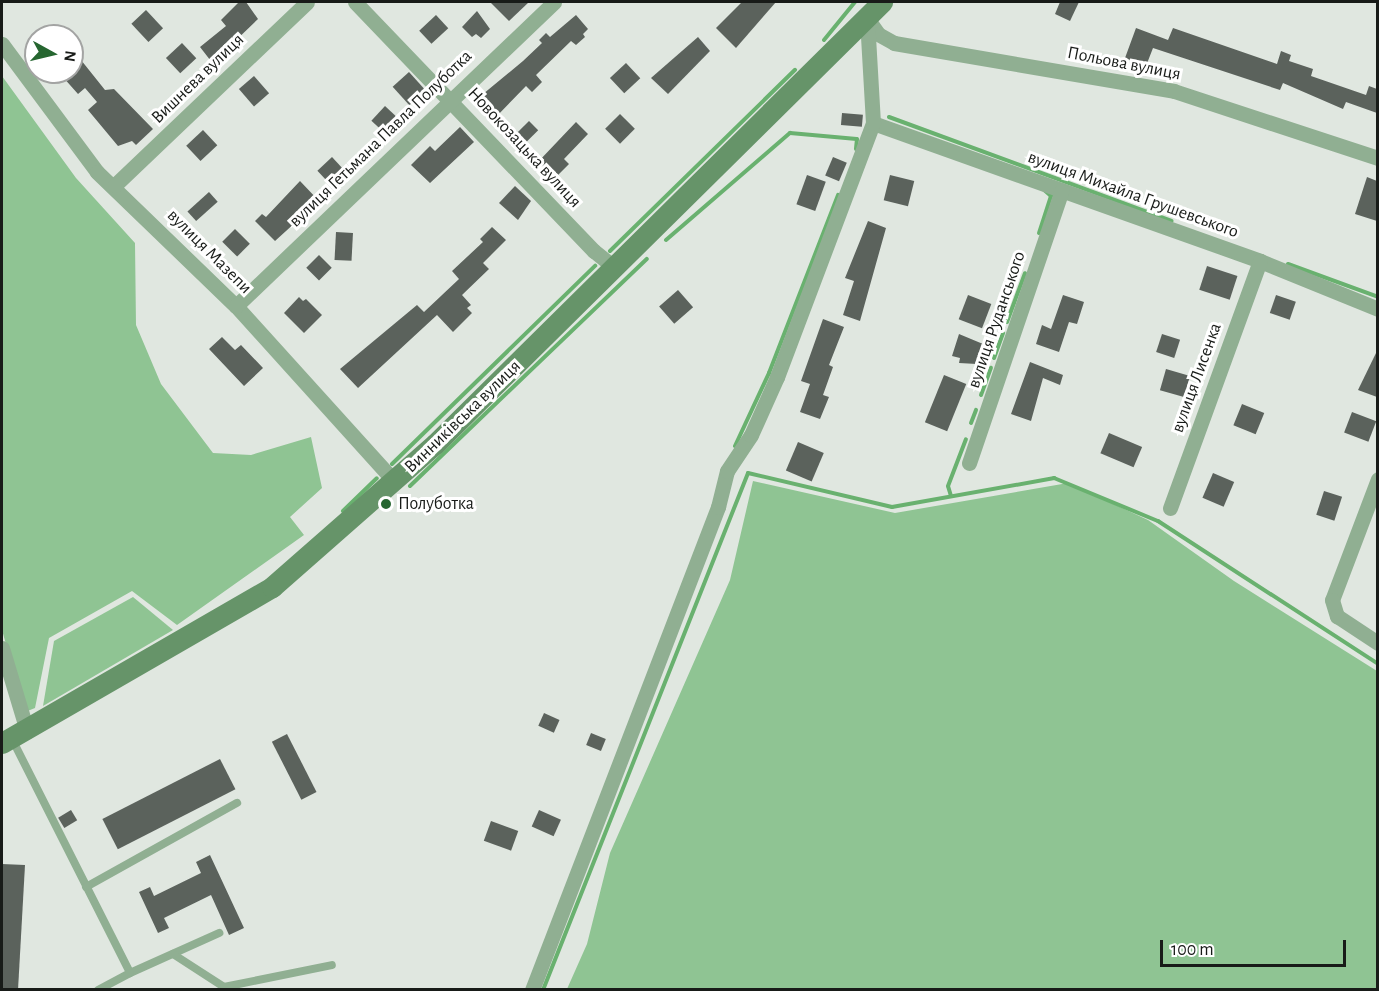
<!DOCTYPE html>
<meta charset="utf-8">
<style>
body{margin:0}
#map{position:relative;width:1379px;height:991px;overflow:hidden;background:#e0e7e0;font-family:"Alegreya Sans",sans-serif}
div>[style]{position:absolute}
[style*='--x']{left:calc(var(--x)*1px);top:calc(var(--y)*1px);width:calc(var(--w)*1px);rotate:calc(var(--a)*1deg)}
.green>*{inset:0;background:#8fc493}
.stream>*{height:4px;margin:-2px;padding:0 2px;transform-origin:2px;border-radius:2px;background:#69b16f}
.building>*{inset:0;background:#5b625c;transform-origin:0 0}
.lane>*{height:8px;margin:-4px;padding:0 4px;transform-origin:4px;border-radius:4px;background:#90af92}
.street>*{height:15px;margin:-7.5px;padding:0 7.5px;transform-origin:7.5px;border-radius:7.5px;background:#90af92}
.secondary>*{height:21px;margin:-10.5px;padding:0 10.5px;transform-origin:10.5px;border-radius:10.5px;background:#669469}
.dots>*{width:16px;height:16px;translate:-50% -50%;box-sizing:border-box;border:3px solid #fff;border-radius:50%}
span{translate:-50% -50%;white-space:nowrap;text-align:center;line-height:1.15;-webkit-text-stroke:6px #fff;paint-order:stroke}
.street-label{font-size:18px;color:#181b18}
.poi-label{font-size:18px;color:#181b18}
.left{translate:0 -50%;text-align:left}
.frame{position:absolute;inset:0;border:3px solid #181b18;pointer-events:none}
.north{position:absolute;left:24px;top:24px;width:60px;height:60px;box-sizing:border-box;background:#fff;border:2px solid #a3a4a3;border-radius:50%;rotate:98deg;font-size:16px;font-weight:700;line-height:24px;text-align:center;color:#181b18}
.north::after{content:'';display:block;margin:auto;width:21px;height:27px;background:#266630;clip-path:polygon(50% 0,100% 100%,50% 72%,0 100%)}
.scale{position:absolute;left:1160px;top:940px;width:186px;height:27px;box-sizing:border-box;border:3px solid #181b18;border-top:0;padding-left:8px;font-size:18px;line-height:21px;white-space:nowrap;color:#181b18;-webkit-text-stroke:4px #fff;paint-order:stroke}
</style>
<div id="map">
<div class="green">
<div style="clip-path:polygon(2px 76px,76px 178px,135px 243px,136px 325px,161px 384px,213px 453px,251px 455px,311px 437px,322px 488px,290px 517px,304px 535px,177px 625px,132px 591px,49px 638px,35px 708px,25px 712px,2px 630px)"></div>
<div style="clip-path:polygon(753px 481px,895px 513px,1068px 483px,1148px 520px,1234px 581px,1377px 671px,1377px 989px,567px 989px,587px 944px,610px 853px,730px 580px)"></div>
<div style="clip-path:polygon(133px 597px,173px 630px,43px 706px,54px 641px)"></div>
</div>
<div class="stream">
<div style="--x:824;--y:40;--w:49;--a:-50.8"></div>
<div style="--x:889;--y:117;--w:301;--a:20.2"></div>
<div style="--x:1039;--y:233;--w:39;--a:-72"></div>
<div style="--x:1051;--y:196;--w:9;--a:-139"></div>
<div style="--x:666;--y:240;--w:164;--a:-40.8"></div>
<div style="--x:790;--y:133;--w:67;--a:5.1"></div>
<div style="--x:857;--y:139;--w:10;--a:96"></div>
<div style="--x:610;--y:251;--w:259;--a:-44.4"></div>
<div style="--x:1288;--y:264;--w:96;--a:20.1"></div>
<div style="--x:1007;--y:322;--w:52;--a:-69.8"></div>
<div style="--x:994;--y:358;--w:27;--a:-70"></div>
<div style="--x:981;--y:395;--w:29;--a:-70"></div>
<div style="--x:971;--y:423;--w:14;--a:-69"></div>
<div style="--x:735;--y:446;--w:81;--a:-65"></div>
<div style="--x:769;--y:373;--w:191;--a:-68.8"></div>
<div style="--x:392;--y:464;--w:284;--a:-44.3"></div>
<div style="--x:410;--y:486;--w:328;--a:-43.8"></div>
<div style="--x:951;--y:496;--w:10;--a:-107"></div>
<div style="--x:948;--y:486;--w:50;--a:-69"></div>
<div style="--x:343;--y:511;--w:47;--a:-44.1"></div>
<div style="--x:543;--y:990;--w:556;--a:-68.37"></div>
<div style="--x:748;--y:473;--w:148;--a:13.3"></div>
<div style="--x:892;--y:507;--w:165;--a:-10.1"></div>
<div style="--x:1054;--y:478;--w:113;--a:22.5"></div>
<div style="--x:1158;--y:521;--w:262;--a:33"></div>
</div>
<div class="building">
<div style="clip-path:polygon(239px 2px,246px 2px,258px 19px,230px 46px,233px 50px,214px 65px,200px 47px,226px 26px,221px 20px)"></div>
<div style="clip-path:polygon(490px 2px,529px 2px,509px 21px)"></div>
<div style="clip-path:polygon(742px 2px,776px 2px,736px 48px,716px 28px)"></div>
<div style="clip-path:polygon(1060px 2px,1079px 2px,1070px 21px,1055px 14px)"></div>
<div style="left:146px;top:10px;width:25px;height:20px;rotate:47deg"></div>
<div style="clip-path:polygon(477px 11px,490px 29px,481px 38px,476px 34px,472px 37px,462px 27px)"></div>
<div style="left:436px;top:15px;width:18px;height:23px;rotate:47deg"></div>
<div style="clip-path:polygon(576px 15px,588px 29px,583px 34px,585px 37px,576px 45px,571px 41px,536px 75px,542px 82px,532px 92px,526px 86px,495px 118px,477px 99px,523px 61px,542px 43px,539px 40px,546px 33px,550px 37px)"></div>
<div style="clip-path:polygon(1136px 28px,1168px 40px,1173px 28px,1277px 64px,1281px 51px,1291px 55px,1289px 61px,1313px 69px,1311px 76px,1366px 95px,1369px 86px,1377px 89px,1377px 113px,1346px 102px,1343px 109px,1283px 83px,1280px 90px,1153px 48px,1146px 66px,1125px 58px)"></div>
<div style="clip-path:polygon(698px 37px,710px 51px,668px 94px,651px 78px)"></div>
<div style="left:182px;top:43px;width:21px;height:22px;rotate:47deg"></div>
<div style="clip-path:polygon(81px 60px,105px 90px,114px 89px,153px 129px,136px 145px,132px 141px,118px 146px,88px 110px,97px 102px,85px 88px,78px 94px,62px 76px,72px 72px)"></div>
<div style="left:626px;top:63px;width:21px;height:22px;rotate:47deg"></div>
<div style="left:409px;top:72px;width:25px;height:22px;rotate:48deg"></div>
<div style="left:254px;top:76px;width:23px;height:20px;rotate:49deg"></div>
<div style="left:385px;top:106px;width:19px;height:20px;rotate:43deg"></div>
<div style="left:842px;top:113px;width:21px;height:12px;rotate:5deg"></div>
<div style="left:620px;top:114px;width:21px;height:21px;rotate:45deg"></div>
<div style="left:529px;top:121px;width:13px;height:21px;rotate:45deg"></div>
<div style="clip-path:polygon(576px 122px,588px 134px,564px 159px,569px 164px,555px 178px,538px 162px)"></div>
<div style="clip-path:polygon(460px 127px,474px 142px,430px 183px,411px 165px,430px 146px,435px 151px)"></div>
<div style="left:203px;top:130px;width:21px;height:23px;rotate:47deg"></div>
<div style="left:332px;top:157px;width:19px;height:20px;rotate:47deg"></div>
<div style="left:833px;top:157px;width:15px;height:20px;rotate:23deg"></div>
<div style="left:807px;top:175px;width:20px;height:31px;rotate:20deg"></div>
<div style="left:890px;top:175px;width:25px;height:26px;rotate:14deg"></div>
<div style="clip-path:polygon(1367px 177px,1377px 181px,1377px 221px,1355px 214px)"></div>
<div style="clip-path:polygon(300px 181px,319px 201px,275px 241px,255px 221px,262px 214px,266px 217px)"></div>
<div style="clip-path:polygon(515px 186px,531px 201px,518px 220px,499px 203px)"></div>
<div style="left:209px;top:192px;width:13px;height:29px;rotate:48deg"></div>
<div style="clip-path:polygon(868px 221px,886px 228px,860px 321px,843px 315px,854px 281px,845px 278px)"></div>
<div style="clip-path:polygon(492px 227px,506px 240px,483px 263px,489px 269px,462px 295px,471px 305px,467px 308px,472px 313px,453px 332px,437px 315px,358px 388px,340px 369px,417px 305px,424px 312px,459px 279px,452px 271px,483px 242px,480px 239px)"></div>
<div style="left:235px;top:229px;width:21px;height:18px;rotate:45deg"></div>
<div style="left:336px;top:232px;width:17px;height:28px;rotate:3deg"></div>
<div style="left:319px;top:255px;width:18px;height:18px;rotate:45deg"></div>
<div style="left:1207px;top:266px;width:32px;height:25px;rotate:18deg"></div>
<div style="left:678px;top:290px;width:23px;height:25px;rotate:49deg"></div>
<div style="left:968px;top:295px;width:25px;height:26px;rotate:21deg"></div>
<div style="clip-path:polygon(1063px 295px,1084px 302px,1077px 324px,1069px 322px,1059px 352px,1036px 344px,1042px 325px,1051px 329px)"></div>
<div style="left:1276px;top:295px;width:21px;height:19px;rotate:19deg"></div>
<div style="clip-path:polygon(299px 297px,303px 301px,306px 299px,322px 315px,304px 333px,284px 313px)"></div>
<div style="clip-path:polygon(823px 319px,844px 327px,829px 365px,833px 367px,823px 395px,829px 397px,820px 419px,800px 412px,810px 384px,801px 381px)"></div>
<div style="clip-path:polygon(959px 334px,983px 344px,977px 364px,959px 363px,960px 358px,952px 356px)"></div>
<div style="left:1162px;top:334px;width:19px;height:19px;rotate:18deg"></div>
<div style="clip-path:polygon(222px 337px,235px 350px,241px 345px,263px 368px,244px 386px,209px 349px)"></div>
<div style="clip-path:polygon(1377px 351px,1377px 397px,1358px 390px)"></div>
<div style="clip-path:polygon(1030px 362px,1063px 375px,1060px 385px,1043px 378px,1031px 421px,1011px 414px)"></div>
<div style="left:1166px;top:369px;width:25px;height:22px;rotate:16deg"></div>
<div style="left:944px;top:375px;width:24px;height:51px;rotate:22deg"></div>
<div style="left:1242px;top:404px;width:24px;height:23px;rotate:22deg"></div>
<div style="left:1352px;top:412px;width:26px;height:22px;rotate:21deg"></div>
<div style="left:1109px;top:433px;width:36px;height:22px;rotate:23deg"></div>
<div style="left:798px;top:442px;width:28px;height:31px;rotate:23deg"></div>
<div style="left:1213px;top:473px;width:23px;height:27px;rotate:23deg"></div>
<div style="left:1324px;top:491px;width:19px;height:25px;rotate:18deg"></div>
<div style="left:544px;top:713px;width:17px;height:14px;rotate:24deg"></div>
<div style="left:591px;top:733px;width:16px;height:13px;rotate:22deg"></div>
<div style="left:287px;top:734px;width:65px;height:17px;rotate:63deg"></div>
<div style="left:220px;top:759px;width:34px;height:132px;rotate:63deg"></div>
<div style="left:71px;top:810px;width:12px;height:15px;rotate:59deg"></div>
<div style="left:539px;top:810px;width:24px;height:18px;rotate:24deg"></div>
<div style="left:491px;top:821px;width:29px;height:21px;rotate:20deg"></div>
<div style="clip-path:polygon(210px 855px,244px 928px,229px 935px,211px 895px,164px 918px,169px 928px,158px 933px,139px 892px,150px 887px,154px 896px,201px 873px,196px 862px)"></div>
<div style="clip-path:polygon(2px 864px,25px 865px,18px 990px,2px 990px)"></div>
</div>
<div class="lane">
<div style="--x:12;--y:739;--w:262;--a:63.2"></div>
<div style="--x:130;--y:973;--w:98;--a:-24.2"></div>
<div style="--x:86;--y:887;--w:173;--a:-29.1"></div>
<div style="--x:173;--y:954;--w:61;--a:32.9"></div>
<div style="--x:224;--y:987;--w:110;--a:-11.5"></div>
<div style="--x:98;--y:990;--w:36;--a:-28"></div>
</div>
<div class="street">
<div style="--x:355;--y:2;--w:345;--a:46.2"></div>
<div style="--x:594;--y:251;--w:28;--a:39"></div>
<div style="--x:867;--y:18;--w:19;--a:55"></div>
<div style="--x:878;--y:34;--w:18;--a:29"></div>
<div style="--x:894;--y:43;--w:284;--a:9.7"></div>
<div style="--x:1174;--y:91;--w:215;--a:18.2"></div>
<div style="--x:2;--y:44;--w:159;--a:53.4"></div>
<div style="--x:97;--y:172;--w:193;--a:44"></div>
<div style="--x:236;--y:306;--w:237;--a:47.9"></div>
<div style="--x:873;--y:123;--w:411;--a:19.6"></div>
<div style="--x:1260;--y:261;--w:127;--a:22.1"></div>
<div style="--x:115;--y:185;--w:265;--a:-43.6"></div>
<div style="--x:236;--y:306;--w:440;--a:-43.7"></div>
<div style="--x:969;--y:463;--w:288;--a:-71.2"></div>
<div style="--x:1378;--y:479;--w:129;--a:110.8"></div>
<div style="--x:1332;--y:600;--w:17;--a:73"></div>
<div style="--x:1337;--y:616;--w:49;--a:33.4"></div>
<div style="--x:1170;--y:508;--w:263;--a:-70"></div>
<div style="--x:2;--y:648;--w:87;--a:73.2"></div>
<div style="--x:532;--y:990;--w:518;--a:-68.94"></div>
<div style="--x:718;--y:507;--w:37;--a:-76"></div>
<div style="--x:727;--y:471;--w:43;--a:-56.3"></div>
<div style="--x:751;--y:435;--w:64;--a:-65.9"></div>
<div style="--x:777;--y:377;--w:272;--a:-69.3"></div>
<div style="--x:873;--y:123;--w:105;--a:-93.3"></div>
</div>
<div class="secondary">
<div style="--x:2;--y:743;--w:312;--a:-30"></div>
<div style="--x:272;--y:587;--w:217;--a:-41.3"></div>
<div style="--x:435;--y:444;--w:629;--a:-44.68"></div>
</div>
<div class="dots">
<div style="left:386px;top:504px;background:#266630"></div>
</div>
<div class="street-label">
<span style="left:1124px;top:64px;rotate:11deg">Польова вулиця</span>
<span style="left:198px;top:79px;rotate:-44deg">Вишнева вулиця</span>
<span style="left:381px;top:139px;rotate:-44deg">вулиця Гетьмана Павла Полуботка</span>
<span style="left:524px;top:148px;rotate:47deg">Новокозацька вулиця</span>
<span style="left:1133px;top:195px;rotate:20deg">вулиця Михайла Грушевського</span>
<span style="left:209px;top:252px;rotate:45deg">вулиця Мазепи</span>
<span style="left:997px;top:320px;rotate:-71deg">вулиця Руданського</span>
<span style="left:1197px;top:378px;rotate:-70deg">вулиця Лисенка</span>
<span style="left:463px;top:417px;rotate:-44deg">Винниківська вулиця</span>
</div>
<div class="poi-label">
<span class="left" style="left:398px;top:504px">Полуботка</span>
</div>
<div class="frame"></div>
<div class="north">N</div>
<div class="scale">100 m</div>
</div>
